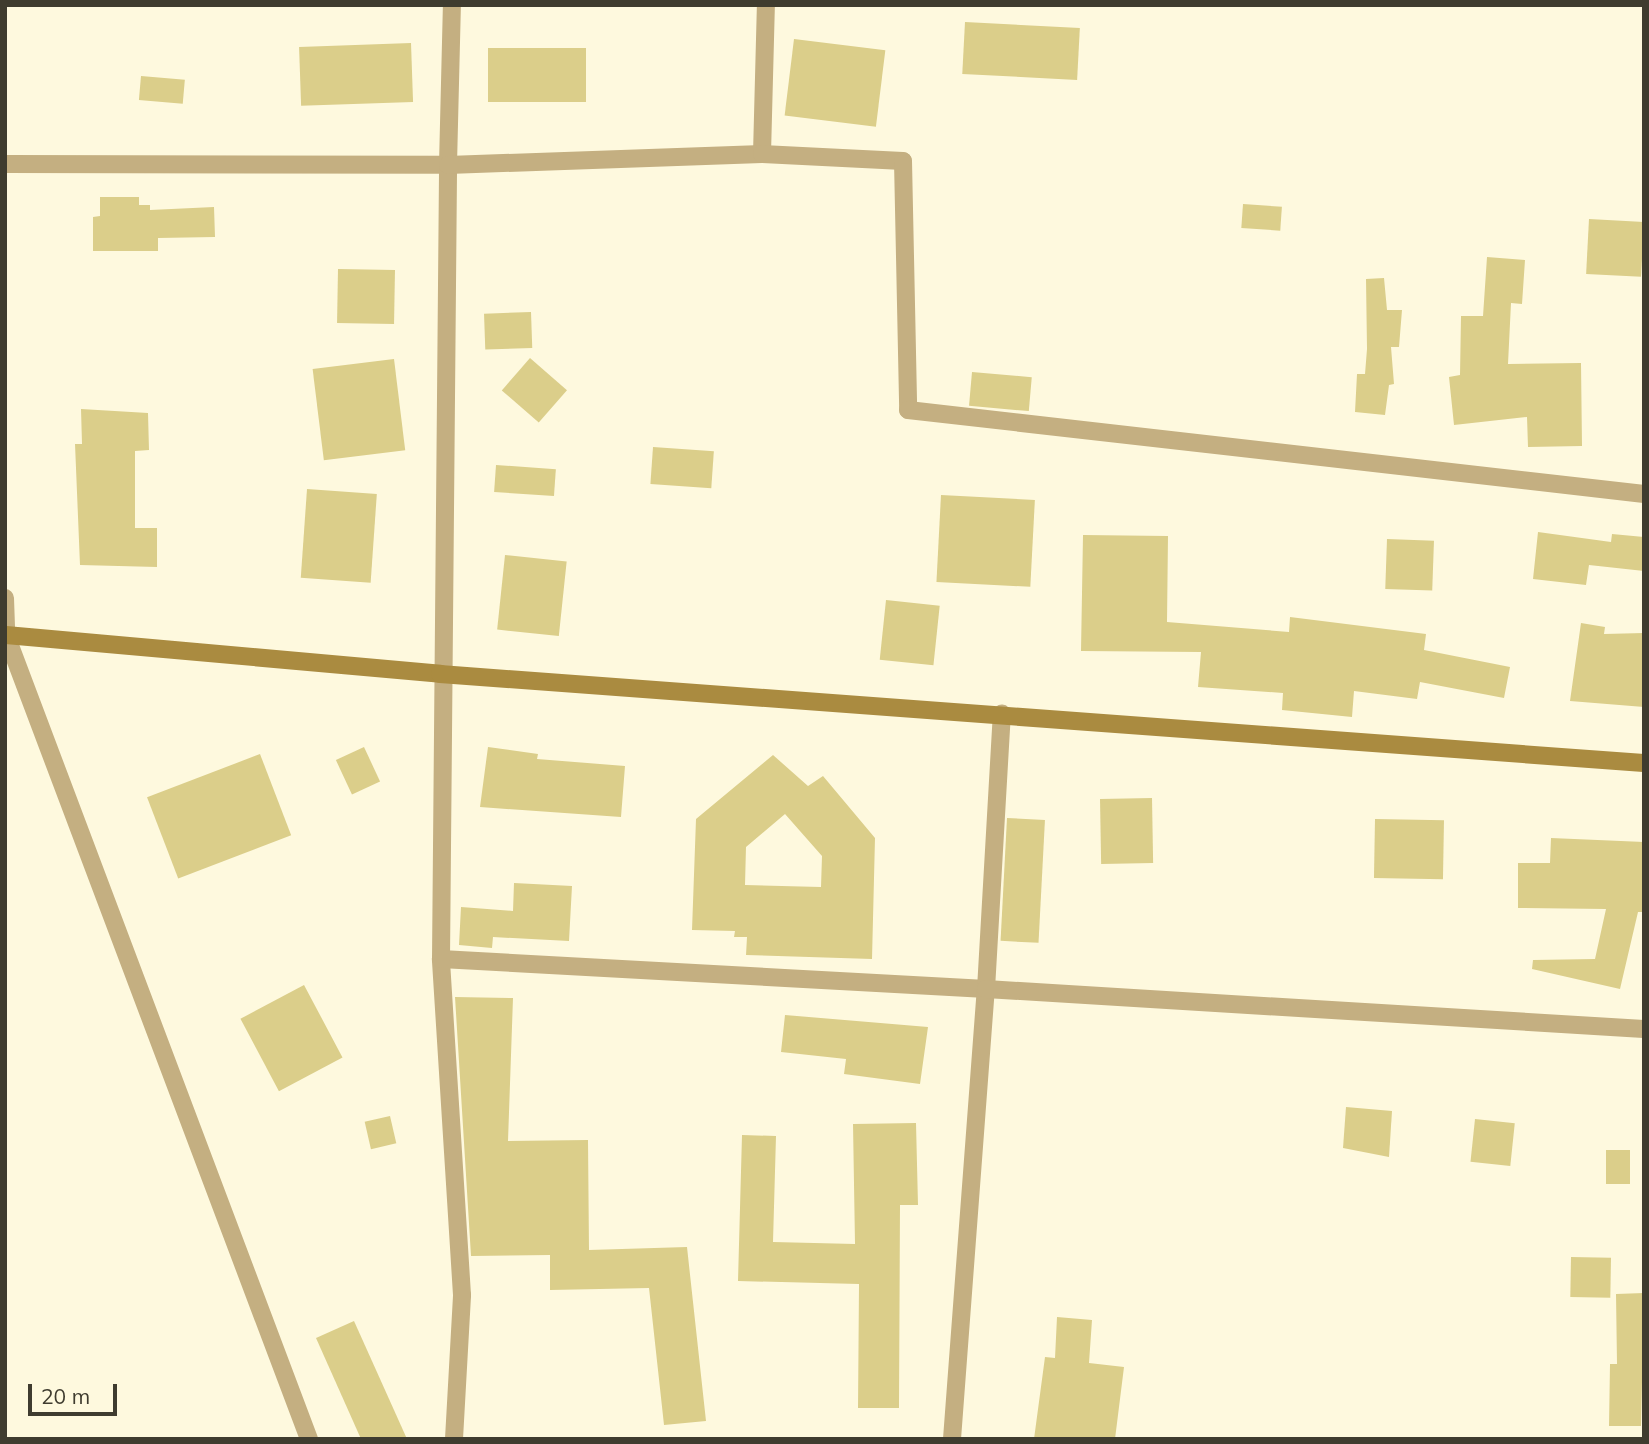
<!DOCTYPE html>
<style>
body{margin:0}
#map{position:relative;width:1649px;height:1444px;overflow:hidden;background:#fef9de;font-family:Mulish,sans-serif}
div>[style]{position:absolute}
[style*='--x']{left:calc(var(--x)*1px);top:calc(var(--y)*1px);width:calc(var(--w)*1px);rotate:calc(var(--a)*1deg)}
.building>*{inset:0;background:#dbce8a;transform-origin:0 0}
.street>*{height:18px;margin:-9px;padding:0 9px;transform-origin:9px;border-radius:9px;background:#c4af81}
.secondary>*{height:18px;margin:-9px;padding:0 9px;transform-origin:9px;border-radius:9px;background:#aa8b40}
span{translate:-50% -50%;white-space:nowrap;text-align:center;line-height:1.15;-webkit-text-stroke:5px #fef9de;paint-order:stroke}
.frame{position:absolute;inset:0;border:7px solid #3f3c2f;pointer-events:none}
.scale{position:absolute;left:28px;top:1384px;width:89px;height:32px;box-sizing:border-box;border:4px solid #3f3c2f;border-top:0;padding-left:9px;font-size:21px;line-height:24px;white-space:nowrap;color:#3f3c2f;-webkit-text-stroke:5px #fef9de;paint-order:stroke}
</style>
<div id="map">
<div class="building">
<div style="left:965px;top:22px;width:115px;height:52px;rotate:3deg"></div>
<div style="left:794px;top:39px;width:92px;height:77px;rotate:7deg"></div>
<div style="left:411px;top:43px;width:59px;height:112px;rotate:88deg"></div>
<div style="left:488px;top:48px;width:98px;height:54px"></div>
<div style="left:141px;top:76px;width:44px;height:24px;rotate:5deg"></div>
<div style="clip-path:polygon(100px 197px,139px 197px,139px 205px,150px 205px,150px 210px,214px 207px,215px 237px,158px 238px,158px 251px,93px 251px,93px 217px,100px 216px)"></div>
<div style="left:1243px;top:204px;width:39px;height:24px;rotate:4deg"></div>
<div style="left:1589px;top:219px;width:55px;height:55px;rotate:3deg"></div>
<div style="clip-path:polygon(1487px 257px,1525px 260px,1522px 304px,1511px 303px,1508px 364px,1581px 363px,1582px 446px,1528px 447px,1527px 417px,1454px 425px,1449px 377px,1460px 375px,1461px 316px,1483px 316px)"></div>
<div style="left:338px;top:269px;width:57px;height:54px;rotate:1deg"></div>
<div style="clip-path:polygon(1384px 278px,1387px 310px,1402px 310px,1399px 347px,1391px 347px,1394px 384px,1389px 385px,1385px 415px,1355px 412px,1357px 374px,1365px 374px,1367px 349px,1366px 279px)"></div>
<div style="left:531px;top:312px;width:36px;height:47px;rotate:88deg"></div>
<div style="left:530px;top:358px;width:49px;height:43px;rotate:41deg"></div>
<div style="left:394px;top:359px;width:92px;height:82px;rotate:83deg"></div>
<div style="left:972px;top:372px;width:60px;height:34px;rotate:5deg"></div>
<div style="clip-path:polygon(81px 409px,148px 413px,149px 450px,135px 451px,135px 528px,157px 528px,157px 567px,80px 565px,75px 444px,82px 444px)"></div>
<div style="left:653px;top:447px;width:61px;height:37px;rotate:4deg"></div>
<div style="left:496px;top:465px;width:60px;height:27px;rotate:4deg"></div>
<div style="left:307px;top:489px;width:70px;height:89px;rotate:4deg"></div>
<div style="left:941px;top:495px;width:94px;height:87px;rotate:3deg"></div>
<div style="clip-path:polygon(1538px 532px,1611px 542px,1612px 534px,1644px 537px,1644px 571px,1589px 565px,1586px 585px,1533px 579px)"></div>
<div style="clip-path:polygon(1083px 535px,1168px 536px,1167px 622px,1289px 632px,1290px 617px,1426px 634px,1424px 650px,1510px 667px,1504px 698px,1420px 682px,1417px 699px,1354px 691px,1352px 717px,1282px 710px,1283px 693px,1198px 687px,1201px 652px,1081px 651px)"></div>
<div style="left:1387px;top:539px;width:47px;height:50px;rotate:2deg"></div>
<div style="left:505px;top:555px;width:62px;height:75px;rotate:6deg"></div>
<div style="left:886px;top:600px;width:54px;height:60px;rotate:6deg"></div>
<div style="clip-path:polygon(1581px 623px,1605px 627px,1604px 634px,1644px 633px,1644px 707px,1570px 701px)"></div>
<div style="left:364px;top:747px;width:38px;height:31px;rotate:65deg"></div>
<div style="clip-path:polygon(488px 747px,538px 754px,537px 759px,625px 766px,621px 817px,480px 807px)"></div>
<div style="left:260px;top:754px;width:87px;height:121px;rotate:69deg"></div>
<div style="clip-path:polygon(evenodd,773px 755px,808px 786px,823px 776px,875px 838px,872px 959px,746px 955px,747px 937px,734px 937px,735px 931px,692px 930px,696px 819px,773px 755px,785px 814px,822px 856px,821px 887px,745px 885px,746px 847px,785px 814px)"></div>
<div style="left:1152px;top:798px;width:65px;height:52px;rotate:89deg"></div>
<div style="left:1007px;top:818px;width:38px;height:123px;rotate:3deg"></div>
<div style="left:1375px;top:819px;width:69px;height:59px;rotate:1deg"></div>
<div style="clip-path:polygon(1551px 838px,1644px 842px,1644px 912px,1638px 912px,1620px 989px,1532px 969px,1533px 960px,1595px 959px,1606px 909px,1518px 908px,1518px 863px,1550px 863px)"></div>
<div style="clip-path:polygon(514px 883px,572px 886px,569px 941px,493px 937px,492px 948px,459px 945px,461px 907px,513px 911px)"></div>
<div style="left:304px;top:985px;width:82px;height:72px;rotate:62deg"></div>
<div style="clip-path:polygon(455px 997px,513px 998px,508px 1141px,588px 1140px,589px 1250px,687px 1247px,706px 1421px,664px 1425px,649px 1288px,550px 1290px,550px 1255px,471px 1256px)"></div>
<div style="clip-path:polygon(785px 1015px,928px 1027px,920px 1084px,844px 1074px,846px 1059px,781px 1052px)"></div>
<div style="clip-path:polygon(1346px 1107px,1392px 1111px,1389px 1157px,1343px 1148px)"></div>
<div style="left:390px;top:1116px;width:28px;height:26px;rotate:77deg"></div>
<div style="left:1475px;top:1119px;width:40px;height:43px;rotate:6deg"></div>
<div style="clip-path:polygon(916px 1123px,918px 1205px,900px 1205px,899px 1408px,858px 1408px,859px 1284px,738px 1281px,742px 1135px,776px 1136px,773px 1242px,855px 1244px,853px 1124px)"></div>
<div style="left:1606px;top:1150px;width:24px;height:34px"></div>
<div style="left:1571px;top:1257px;width:40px;height:40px;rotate:1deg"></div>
<div style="clip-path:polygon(1644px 1293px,1641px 1426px,1609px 1426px,1610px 1364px,1617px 1364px,1616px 1294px)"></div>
<div style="clip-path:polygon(1057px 1317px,1092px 1320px,1089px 1363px,1124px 1367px,1115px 1439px,1034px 1439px,1045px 1357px,1055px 1358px)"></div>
<div style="clip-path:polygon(354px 1321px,407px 1439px,361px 1439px,316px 1338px)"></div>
</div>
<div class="street">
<div style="--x:762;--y:154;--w:149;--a:-88.5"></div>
<div style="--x:5;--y:164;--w:443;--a:0.1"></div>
<div style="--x:448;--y:165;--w:160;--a:-88.6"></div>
<div style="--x:5;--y:598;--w:37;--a:88"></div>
<div style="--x:6;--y:635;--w:859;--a:69.35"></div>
<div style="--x:441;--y:959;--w:546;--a:3.15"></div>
<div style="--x:986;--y:989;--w:276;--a:-86.7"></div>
<div style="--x:454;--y:1439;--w:144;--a:-86.8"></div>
<div style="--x:462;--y:1295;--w:337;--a:-93.6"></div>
<div style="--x:441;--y:959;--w:794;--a:-89.49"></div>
<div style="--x:448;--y:165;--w:314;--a:-2"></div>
<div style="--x:762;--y:154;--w:141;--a:2.8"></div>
<div style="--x:903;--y:161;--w:249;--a:88.8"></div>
<div style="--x:908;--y:410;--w:741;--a:6.51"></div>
<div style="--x:952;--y:1439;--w:451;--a:-85.7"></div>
<div style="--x:986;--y:989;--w:659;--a:3.48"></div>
</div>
<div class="secondary">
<div style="--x:6;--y:635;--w:436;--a:5.1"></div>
<div style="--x:440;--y:674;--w:1207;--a:4.23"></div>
</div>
<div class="frame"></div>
<div class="scale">20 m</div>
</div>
